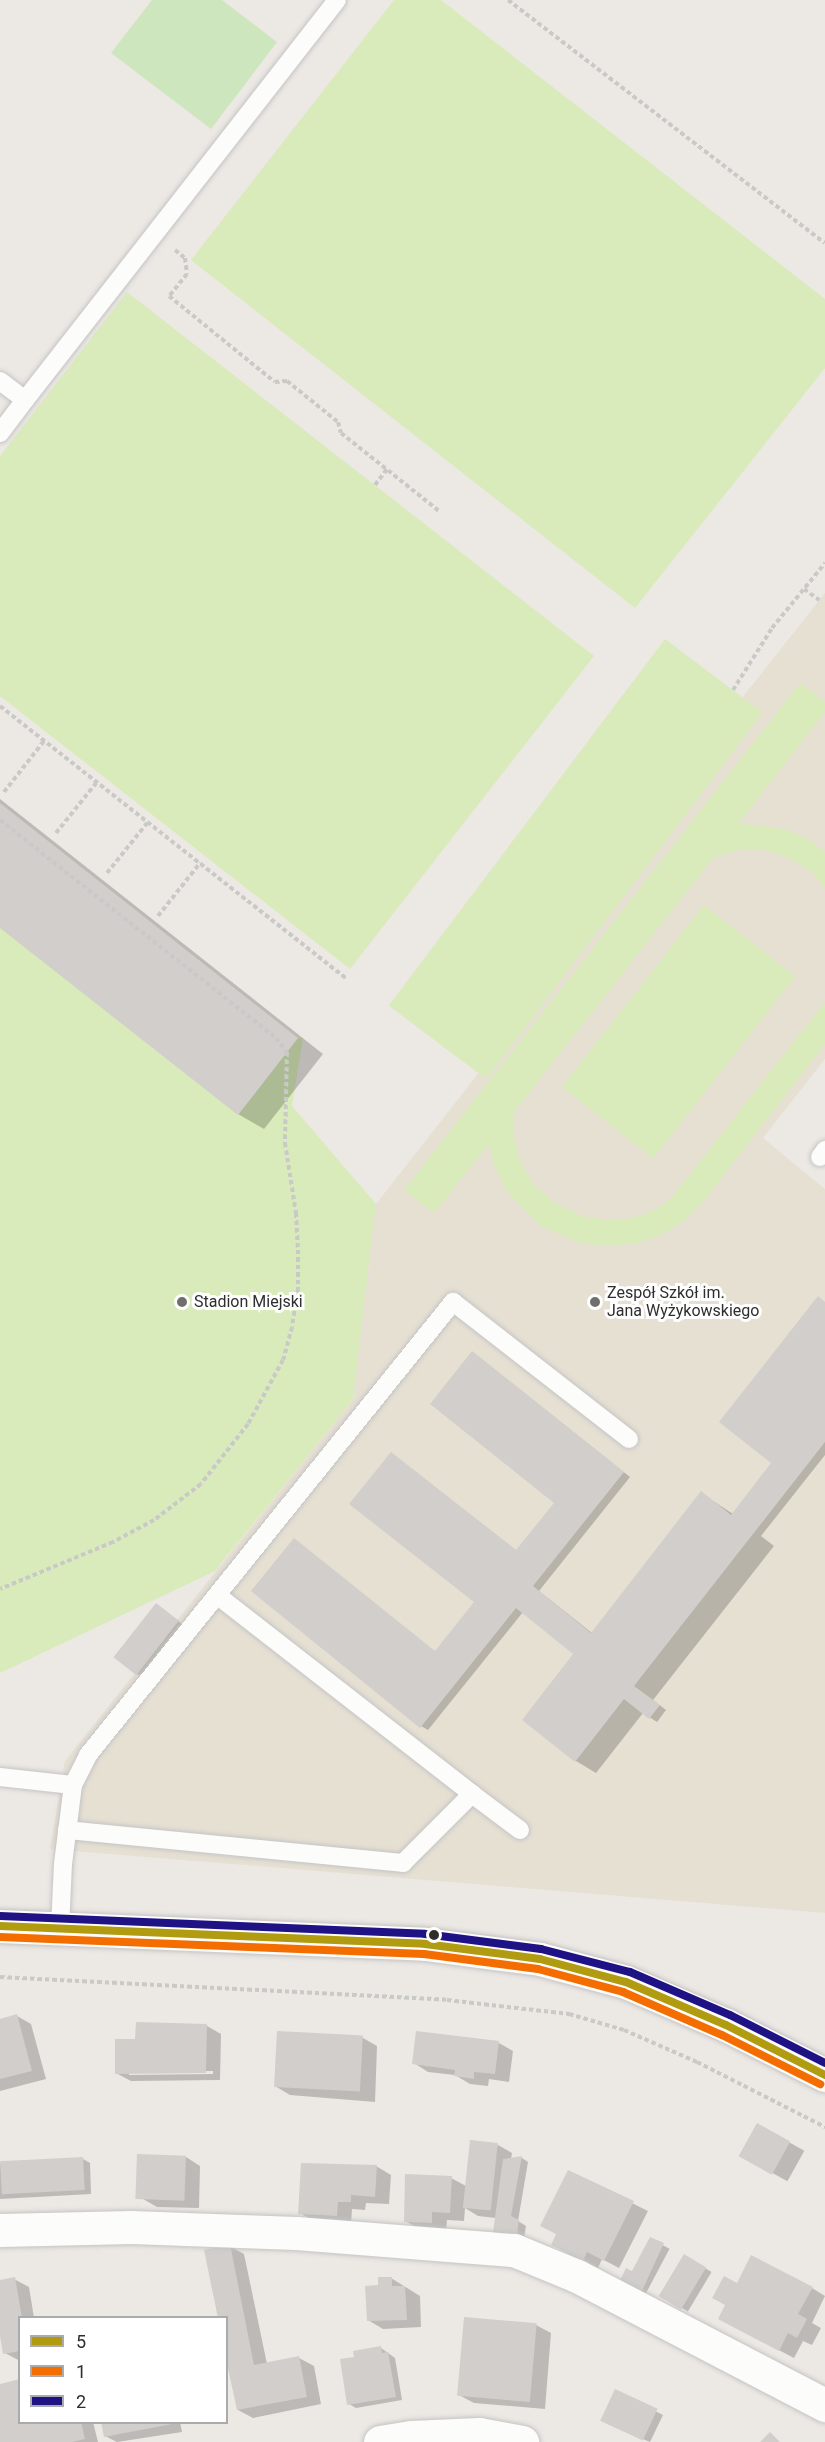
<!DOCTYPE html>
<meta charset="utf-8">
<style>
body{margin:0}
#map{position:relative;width:825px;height:2442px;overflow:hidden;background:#ece8e4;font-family:Roboto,sans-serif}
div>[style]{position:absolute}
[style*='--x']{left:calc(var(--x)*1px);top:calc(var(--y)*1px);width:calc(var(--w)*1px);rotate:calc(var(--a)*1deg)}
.education>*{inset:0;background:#e6e0d3}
.green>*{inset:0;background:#cee6be}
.pitch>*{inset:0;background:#d9eabb;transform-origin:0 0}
.shadow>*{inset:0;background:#0003;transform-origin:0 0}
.building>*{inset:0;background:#d1cecb;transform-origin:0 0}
.path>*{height:4px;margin-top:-2px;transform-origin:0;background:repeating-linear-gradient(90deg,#c9c9c8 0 4.5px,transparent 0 7.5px)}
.roads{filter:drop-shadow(0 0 2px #c5c4c5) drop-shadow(0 0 2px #c5c4c5)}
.service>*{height:18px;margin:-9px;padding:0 9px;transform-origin:9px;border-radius:9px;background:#fcfcfb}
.minor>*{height:33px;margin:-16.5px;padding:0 16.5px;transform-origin:16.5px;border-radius:16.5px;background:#fcfcfb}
.tertiary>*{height:33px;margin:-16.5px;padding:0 16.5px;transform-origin:16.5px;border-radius:16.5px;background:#fcfcfb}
.bus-1>*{height:8px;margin:-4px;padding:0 4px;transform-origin:4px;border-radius:4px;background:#b19b10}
.bus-2>*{height:8px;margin:-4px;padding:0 4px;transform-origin:4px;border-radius:4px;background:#f46d01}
.bus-3>*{height:8px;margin:-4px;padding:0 4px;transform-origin:4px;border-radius:4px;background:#1f1284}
.dots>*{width:16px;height:16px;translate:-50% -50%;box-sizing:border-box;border:3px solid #fff;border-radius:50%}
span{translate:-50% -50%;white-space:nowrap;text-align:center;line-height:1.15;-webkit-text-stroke:6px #fff;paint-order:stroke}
.poi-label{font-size:16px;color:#2e2e2e}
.left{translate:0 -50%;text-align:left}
.legend{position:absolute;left:18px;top:2316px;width:210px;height:108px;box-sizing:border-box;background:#fff;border:2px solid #ababab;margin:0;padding:8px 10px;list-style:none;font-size:18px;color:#2e2e2e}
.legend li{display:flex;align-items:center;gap:12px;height:30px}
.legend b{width:30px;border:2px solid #ababab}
</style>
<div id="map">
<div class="education">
<div style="clip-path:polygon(825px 593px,825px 1059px,763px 1138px,825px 1189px,825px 1913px,50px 1849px,65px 1761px,353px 1399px,376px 1204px,761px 713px,742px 698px)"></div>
</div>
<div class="green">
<div style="clip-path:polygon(152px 0,222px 0,277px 42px,211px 129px,111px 53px)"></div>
</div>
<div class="pitch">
<div style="clip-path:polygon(394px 0,441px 0,825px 299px,825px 368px,635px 608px,191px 260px)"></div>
<div style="clip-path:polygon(127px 292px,594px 656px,350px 969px,0 696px,0 456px)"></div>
<div style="left:665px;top:639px;width:122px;height:459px;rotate:37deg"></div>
<div style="clip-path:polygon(800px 683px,825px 702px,825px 712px,739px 823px,784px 829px,809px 839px,825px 852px,825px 888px,813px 873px,789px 858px,766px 850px,743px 849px,714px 857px,514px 1112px,514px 1137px,520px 1161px,534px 1185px,555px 1203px,582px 1216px,608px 1220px,633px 1218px,657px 1209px,672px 1197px,825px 1002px,825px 1044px,703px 1202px,685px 1220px,663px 1234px,637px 1243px,607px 1246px,580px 1243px,541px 1226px,508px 1193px,495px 1168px,489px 1144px,434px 1213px,404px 1190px)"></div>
<div style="clip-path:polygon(0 803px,298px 1038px,303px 1038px,292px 1106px,376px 1204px,353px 1399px,215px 1571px,0 1673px)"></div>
<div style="left:704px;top:905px;width:116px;height:231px;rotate:38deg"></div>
</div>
<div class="shadow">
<div style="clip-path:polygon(0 799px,323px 1054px,264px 1129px,238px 1114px,0 926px)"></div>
<div style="clip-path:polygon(825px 1302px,825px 1455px,761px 1536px,774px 1546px,653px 1700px,666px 1710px,657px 1722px,643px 1713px,596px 1773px,576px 1761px,576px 1653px,523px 1612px,428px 1730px,421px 1726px,436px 1652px,476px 1602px,391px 1454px,517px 1551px,556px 1503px,479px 1357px,630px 1477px,539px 1591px,592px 1633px,701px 1493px,733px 1514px,773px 1463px)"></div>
<div style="clip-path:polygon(156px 1605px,185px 1626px,144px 1678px,137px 1674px)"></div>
<div style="clip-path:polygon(17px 2016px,31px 2024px,46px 2079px,0 2091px,0 2020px)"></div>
<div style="clip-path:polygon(evenodd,207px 2026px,221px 2034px,220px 2080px,131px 2081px,116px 2073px,137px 2041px,207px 2026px,213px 2071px,213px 2074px,129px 2075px,129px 2072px,213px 2071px)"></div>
<div style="clip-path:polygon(363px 2038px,377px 2046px,375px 2102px,290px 2095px,275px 2086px)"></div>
<div style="clip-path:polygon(499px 2043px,513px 2051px,509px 2082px,489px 2079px,488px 2086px,470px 2084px,455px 2075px,428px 2072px,414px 2063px)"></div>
<div style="left:758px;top:2125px;width:53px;height:35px;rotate:29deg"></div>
<div style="clip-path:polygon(498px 2145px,512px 2153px,511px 2159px,522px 2158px,528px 2162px,518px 2221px,526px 2226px,524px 2238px,501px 2235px,496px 2218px,478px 2216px,465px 2208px,464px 2221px,447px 2220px,446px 2231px,420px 2229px,405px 2221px,451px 2178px,466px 2186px)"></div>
<div style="clip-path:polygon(186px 2157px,200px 2166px,199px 2208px,157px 2207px,143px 2199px)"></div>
<div style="clip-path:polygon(83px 2159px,90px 2163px,91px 2194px,0 2199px,0 2164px)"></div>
<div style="clip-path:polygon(376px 2166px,391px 2175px,389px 2204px,366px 2203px,365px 2210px,352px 2209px,351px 2223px,314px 2221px,300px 2213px)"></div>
<div style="clip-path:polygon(569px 2172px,648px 2211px,619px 2268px,602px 2259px,598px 2268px,567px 2253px,557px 2234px)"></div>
<div style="left:651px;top:2239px;width:21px;height:52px;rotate:28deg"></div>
<div style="clip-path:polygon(230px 2246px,244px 2254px,267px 2364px,299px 2358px,314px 2366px,321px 2404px,253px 2418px,238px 2410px,226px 2318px)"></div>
<div style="left:685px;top:2256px;width:31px;height:46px;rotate:31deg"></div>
<div style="clip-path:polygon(391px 2278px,420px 2296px,421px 2327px,383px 2329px,368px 2320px,379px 2287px)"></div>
<div style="clip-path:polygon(14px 2279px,29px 2287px,34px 2318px,20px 2318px,20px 2361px,5px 2353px,0 2328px,0 2281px)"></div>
<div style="clip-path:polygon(738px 2285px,812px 2288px,825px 2296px,812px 2323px,821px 2328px,812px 2345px,803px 2341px,794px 2358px,735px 2327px,727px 2305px)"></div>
<div style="clip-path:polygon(536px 2325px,551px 2333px,545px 2409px,474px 2403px,459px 2395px)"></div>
<div style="clip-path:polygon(381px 2348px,395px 2358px,402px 2400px,356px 2408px,349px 2404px,355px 2358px)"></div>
<div style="clip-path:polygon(0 2385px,20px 2422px,93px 2422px,98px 2442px,0 2442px)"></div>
<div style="clip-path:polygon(615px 2391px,663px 2415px,650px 2442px,608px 2424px)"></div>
<div style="clip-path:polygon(103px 2422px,180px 2422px,182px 2432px,117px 2442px,105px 2436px)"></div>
</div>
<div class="building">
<div style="clip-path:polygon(0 803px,298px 1038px,238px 1115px,0 928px)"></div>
<div style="clip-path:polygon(818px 1296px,825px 1302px,825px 1442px,634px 1686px,660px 1705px,649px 1719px,624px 1699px,575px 1762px,522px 1720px,573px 1654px,516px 1608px,420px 1728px,251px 1591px,294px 1538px,435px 1651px,474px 1602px,349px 1504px,391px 1452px,516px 1550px,554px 1503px,430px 1404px,472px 1351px,624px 1472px,533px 1586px,591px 1633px,701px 1491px,731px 1515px,771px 1463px,719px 1422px)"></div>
<div style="left:156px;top:1603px;width:29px;height:69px;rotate:38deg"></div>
<div style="clip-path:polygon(17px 2014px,32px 2071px,0 2079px,0 2019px)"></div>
<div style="clip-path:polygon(136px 2022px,207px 2024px,206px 2073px,115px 2074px,115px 2039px,135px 2039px)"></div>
<div style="left:277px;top:2031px;width:86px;height:56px;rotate:3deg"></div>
<div style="clip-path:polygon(416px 2031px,499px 2041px,495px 2074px,474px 2072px,474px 2079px,454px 2076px,455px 2070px,412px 2064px)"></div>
<div style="left:757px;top:2123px;width:38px;height:38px;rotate:29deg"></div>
<div style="left:470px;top:2140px;width:28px;height:68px;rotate:6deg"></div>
<div style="left:137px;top:2154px;width:49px;height:45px;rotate:2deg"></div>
<div style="clip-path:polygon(522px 2156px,511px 2216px,519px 2220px,517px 2235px,493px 2232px,503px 2159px)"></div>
<div style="left:83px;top:2157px;width:33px;height:83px;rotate:87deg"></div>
<div style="clip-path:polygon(301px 2163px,377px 2165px,375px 2197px,351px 2195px,351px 2202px,338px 2202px,337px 2216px,298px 2214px)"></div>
<div style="clip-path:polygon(568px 2170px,634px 2201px,604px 2261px,587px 2252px,583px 2261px,551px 2245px,556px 2234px,540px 2226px)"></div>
<div style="clip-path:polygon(405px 2174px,452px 2176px,450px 2213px,432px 2212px,432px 2223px,404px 2222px)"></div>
<div style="clip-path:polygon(650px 2237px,664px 2243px,641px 2293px,619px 2283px,626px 2268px,632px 2271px)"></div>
<div style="clip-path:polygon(230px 2244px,254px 2365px,299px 2356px,307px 2397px,237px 2410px,226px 2359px,226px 2318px,218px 2318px,204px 2250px)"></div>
<div style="left:684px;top:2254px;width:26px;height:49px;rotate:31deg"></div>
<div style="clip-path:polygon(751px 2255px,813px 2287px,798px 2314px,807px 2319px,797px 2338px,788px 2333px,779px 2351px,718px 2319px,725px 2305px,712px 2298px,724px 2276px,737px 2283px)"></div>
<div style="clip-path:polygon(15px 2277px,22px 2318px,20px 2318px,20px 2351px,3px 2354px,0 2336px,0 2280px)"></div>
<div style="clip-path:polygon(378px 2277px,392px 2277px,392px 2286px,405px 2286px,407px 2320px,367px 2321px,365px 2286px,378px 2285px)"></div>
<div style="left:464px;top:2317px;width:73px;height:79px;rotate:5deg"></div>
<div style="clip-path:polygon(381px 2346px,382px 2353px,388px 2352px,396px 2397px,347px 2405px,340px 2359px,354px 2357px,353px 2351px)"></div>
<div style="clip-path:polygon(20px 2379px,20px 2422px,81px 2422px,85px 2439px,72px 2442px,0 2442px,0 2384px)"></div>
<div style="left:615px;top:2389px;width:47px;height:35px;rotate:25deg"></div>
<div style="clip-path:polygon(101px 2422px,172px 2422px,172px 2424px,104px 2437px)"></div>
<div style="clip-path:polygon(770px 2432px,780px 2442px,760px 2442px)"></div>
</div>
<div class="path">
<div style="--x:508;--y:0;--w:399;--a:37.5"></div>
<div style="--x:175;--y:250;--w:13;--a:39"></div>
<div style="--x:185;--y:258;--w:16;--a:83"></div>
<div style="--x:187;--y:274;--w:28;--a:129"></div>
<div style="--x:169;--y:296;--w:136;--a:39.1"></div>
<div style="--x:275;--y:382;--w:12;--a:-5"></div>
<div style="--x:287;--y:381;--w:65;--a:38.8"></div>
<div style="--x:338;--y:422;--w:11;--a:75"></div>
<div style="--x:341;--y:433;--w:125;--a:38.5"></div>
<div style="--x:375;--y:485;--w:20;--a:-53"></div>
<div style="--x:804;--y:589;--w:19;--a:36"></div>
<div style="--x:733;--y:690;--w:73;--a:-57.8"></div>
<div style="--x:772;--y:628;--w:84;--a:-50.8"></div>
<div style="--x:0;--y:706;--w:440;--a:38.2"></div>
<div style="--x:4;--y:792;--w:65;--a:-51.9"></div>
<div style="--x:0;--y:820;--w:352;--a:38.3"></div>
<div style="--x:276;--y:1038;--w:18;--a:52"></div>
<div style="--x:287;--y:1052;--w:91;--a:91.3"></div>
<div style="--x:285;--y:1143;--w:71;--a:81.1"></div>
<div style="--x:296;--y:1213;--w:37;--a:87"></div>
<div style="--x:298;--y:1250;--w:39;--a:90"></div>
<div style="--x:298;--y:1289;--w:38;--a:99"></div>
<div style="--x:292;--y:1327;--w:34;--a:105"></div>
<div style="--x:283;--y:1360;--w:73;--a:118.7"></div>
<div style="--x:248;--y:1424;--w:76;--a:128.1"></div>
<div style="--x:201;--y:1484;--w:59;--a:142.5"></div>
<div style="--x:154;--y:1520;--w:47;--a:151.8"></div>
<div style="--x:113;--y:1542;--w:122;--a:157.4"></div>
<div style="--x:56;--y:833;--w:65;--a:-51.2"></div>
<div style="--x:107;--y:873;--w:65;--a:-51.2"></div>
<div style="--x:158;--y:916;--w:68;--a:-51.6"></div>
<div style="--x:0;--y:1977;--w:448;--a:2.9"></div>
<div style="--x:447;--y:2000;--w:123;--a:6.5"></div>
<div style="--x:569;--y:2014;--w:57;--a:16.2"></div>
<div style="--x:624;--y:2030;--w:80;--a:23.7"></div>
<div style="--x:697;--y:2062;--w:144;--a:26.9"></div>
</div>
<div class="roads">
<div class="service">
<div style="--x:0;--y:381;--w:31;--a:37"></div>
<div style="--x:25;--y:400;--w:507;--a:-52.05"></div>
<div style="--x:0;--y:433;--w:41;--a:-52.9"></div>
<div style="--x:820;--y:1157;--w:9;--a:-54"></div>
<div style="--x:218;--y:1596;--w:322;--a:37.9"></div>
<div style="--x:0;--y:1777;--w:73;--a:6.3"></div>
<div style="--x:67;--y:1830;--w:338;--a:5.6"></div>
<div style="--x:403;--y:1863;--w:98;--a:-45"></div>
<div style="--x:472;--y:1794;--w:60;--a:36.9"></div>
<div style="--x:60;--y:1929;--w:65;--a:-87.4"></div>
<div style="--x:63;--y:1864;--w:80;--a:-82.8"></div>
<div style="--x:73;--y:1785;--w:34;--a:-63"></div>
<div style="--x:88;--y:1755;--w:582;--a:-51.14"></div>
<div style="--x:453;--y:1302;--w:223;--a:37.9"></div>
</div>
<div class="minor">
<div style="--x:0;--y:2230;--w:131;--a:-1.3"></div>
<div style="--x:131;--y:2227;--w:165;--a:2.1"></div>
<div style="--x:296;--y:2233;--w:219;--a:4.5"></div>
<div style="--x:514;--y:2250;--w:68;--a:22.4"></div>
<div style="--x:577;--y:2276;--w:280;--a:27.5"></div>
<div style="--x:380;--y:2442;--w:31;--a:-9"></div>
<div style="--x:411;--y:2437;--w:68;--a:-2.5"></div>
<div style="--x:479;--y:2434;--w:44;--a:10.5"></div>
</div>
<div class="tertiary">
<div style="--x:0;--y:1926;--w:425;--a:2.4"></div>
<div style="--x:425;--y:1944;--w:116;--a:7.4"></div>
<div style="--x:540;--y:1959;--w:89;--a:15"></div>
<div style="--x:626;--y:1982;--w:109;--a:23.3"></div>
<div style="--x:726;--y:2025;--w:111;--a:26.8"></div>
</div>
</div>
<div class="bus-1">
<div style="--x:0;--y:1926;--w:425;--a:2.4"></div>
<div style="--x:425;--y:1944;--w:116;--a:7.4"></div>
<div style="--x:540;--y:1959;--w:89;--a:15"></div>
<div style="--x:626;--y:1982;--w:109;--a:23.3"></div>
<div style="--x:726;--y:2025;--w:111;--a:26.8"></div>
</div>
<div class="bus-2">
<div style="--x:0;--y:1937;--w:424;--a:2.3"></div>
<div style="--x:424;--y:1954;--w:115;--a:7.5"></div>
<div style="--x:538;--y:1969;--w:88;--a:15.1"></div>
<div style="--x:623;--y:1992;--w:108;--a:23.5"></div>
<div style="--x:722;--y:2035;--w:110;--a:26.6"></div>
</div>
<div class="bus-3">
<div style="--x:0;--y:1916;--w:425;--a:2.4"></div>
<div style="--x:425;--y:1934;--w:117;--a:7.4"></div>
<div style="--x:541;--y:1949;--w:92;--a:14.5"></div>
<div style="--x:630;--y:1972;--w:109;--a:23.3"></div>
<div style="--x:730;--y:2015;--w:106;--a:26.8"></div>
</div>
<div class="dots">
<div style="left:182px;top:1302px;background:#706f6e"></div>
<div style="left:595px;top:1302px;background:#706f6e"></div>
<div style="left:434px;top:1935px;background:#2e2e2e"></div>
</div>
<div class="poi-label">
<span class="left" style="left:607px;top:1302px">Zespół Szkół im.<br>Jana Wyżykowskiego</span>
<span class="left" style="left:194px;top:1302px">Stadion Miejski</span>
</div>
<ul class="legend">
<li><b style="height:8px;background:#b19b10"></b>5</li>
<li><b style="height:8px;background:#f46d01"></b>1</li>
<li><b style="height:8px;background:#1f1284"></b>2</li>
</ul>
</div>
